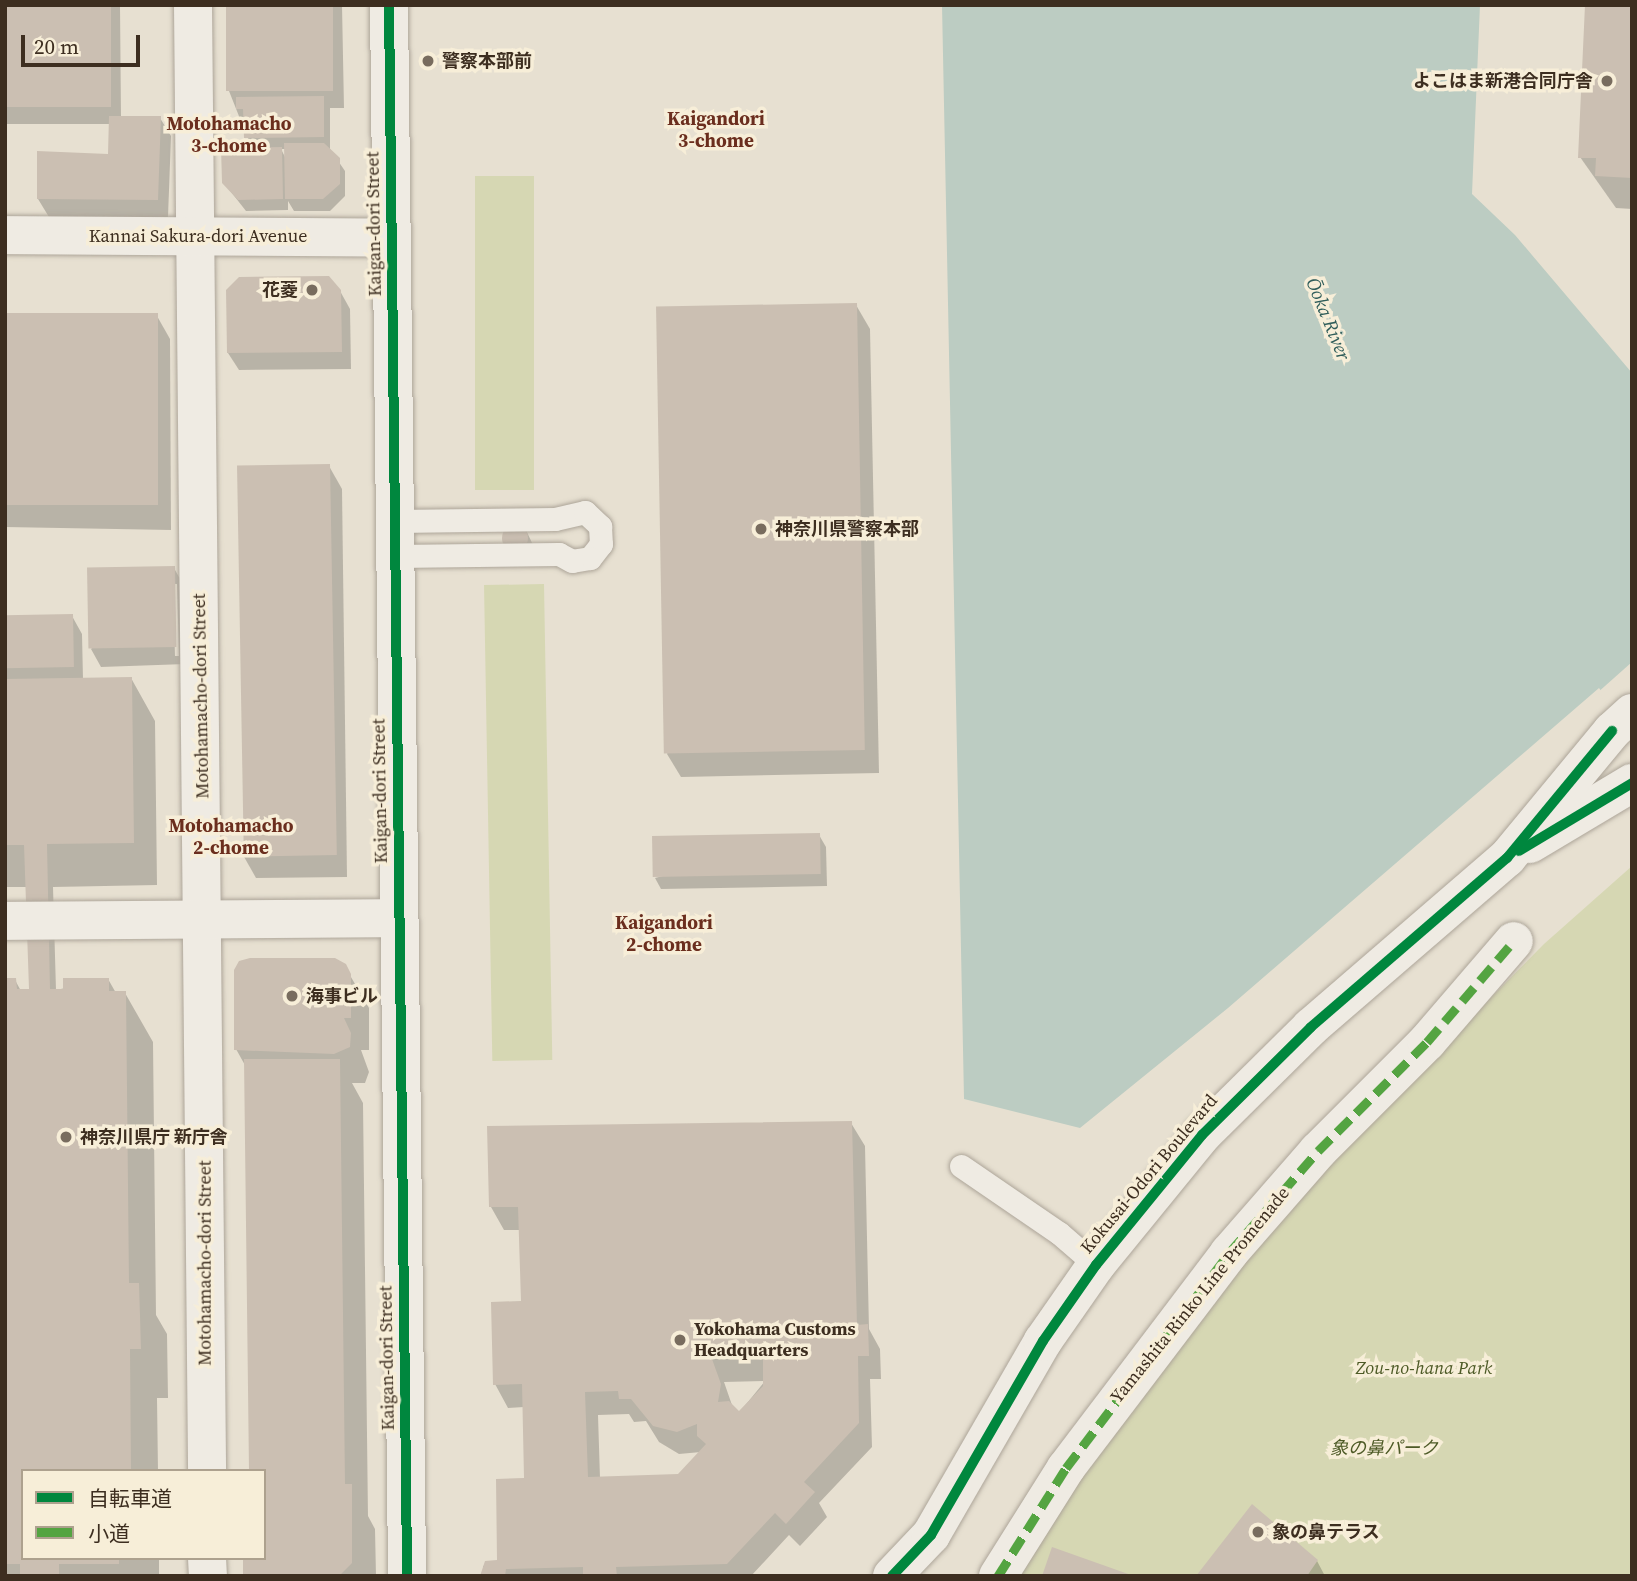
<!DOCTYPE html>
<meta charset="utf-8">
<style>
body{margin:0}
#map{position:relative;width:1637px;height:1581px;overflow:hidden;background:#e7e0d1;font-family:"Source Serif 4","Noto Sans JP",serif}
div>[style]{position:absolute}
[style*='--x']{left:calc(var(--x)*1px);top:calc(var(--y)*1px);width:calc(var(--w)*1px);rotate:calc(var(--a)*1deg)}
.green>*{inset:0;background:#d6d7b3;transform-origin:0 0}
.water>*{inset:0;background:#bcccc2}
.pier>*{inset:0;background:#e7e0d1}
.shadow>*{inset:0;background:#0003}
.building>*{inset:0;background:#cbbfb2;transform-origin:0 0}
.round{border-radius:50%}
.roads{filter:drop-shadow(0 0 2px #ada599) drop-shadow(0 0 2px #ada599)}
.lane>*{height:23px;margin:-11.5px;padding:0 11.5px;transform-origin:11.5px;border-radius:11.5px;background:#efebe3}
.street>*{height:38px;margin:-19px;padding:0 19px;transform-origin:19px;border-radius:19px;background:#efebe3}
.secondary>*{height:38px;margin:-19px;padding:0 19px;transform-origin:19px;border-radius:19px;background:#efebe3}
.quiet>*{height:9px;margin-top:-4.5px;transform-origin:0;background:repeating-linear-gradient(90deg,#54a441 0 18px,transparent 0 27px)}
.cycleway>*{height:10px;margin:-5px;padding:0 5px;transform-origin:5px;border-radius:5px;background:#00873e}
.dots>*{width:19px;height:19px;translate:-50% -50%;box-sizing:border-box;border:4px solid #f7eed8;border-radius:50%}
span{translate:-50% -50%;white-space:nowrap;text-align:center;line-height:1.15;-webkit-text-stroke:7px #f7eed8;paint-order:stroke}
.poi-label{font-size:18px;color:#3d2e20;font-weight:700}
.left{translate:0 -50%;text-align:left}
.right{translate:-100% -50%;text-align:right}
.street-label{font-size:18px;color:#3d2e20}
.park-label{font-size:18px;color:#4d5a26;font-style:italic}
.neighbourhood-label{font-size:19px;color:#6b2e1e;font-weight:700}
.water-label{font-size:19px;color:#2f5d5a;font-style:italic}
.frame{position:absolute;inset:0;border:7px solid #3d2e20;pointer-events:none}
.legend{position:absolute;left:21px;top:1469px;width:245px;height:91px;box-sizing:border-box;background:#f7eed8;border:2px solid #ada18e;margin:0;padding:9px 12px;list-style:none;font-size:21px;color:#3d2e20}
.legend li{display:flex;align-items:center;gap:14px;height:35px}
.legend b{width:35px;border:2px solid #ada18e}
.scale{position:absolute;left:21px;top:35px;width:119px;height:32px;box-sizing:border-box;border:4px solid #3d2e20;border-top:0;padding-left:9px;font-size:21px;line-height:24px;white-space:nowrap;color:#3d2e20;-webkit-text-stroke:5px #f7eed8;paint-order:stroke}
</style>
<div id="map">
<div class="green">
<div style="left:475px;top:176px;width:59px;height:314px"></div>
<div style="left:544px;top:584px;width:476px;height:60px;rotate:89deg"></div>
<div style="clip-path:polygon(1632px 866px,1632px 1576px,1021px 1576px,1063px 1495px,1156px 1368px,1334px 1156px,1544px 944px)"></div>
</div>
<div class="water">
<div style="clip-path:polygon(942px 5px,1480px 5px,1472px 194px,1515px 235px,1632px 373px,1632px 734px,1599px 688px,1228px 1008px,1080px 1128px,964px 1099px)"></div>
</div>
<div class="pier">
<div style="clip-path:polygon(1632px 662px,1632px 737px,1599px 693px,1587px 702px)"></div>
</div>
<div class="shadow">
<div style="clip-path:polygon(5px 5px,120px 5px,121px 118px,160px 118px,171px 136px,168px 217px,49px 217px,38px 199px,110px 156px,111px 124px,5px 124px)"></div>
<div style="clip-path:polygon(evenodd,227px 5px,342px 5px,344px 108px,330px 108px,330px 149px,345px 171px,345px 196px,330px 211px,294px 211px,288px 201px,288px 210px,246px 211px,224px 183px,252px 149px,229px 91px,227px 5px,281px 149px,286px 149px,286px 159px,281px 149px)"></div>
<div style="clip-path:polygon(1632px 5px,1632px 209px,1616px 208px,1580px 157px)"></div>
<div style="clip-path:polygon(340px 291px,350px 309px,351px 369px,239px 370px,228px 353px)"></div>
<div style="clip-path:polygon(856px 305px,870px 329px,879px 773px,681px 777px,667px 754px)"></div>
<div style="clip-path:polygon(5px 314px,157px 316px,170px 339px,171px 530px,5px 527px)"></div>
<div style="clip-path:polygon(329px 466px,342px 489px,347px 877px,256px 878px,243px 855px)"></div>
<div style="clip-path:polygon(505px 530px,526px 530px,533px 545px,505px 546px)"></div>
<div style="clip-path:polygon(evenodd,174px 568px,184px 586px,186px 664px,101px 667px,91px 649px,174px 568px,173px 584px,177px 584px,179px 656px,175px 656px,173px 584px)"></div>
<div style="clip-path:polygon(5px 616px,72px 616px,82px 634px,83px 679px,131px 678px,155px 721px,157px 885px,53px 887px,56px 990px,108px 979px,116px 993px,125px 993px,153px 1042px,156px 1315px,167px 1334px,168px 1398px,157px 1398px,158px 1471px,23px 1471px,23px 1558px,159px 1558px,159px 1576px,5px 1576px,5px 980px,15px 980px,21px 991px,32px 991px,27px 887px,5px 887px)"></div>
<div style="clip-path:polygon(819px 835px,826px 847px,827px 886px,661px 889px,655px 878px)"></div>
<div style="clip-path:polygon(344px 965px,369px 1008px,369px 1050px,361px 1050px,369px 1072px,365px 1083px,352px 1083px,363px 1103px,368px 1516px,375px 1529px,376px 1576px,246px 1576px,264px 1558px,264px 1471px,246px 1067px,236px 1049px)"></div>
<div style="clip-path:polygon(evenodd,851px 1123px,865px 1146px,869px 1329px,880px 1349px,881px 1379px,870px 1379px,872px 1447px,819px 1503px,827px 1517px,800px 1546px,789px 1535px,751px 1576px,483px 1576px,483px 1566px,499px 1561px,526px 1480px,524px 1407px,508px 1408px,495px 1384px,522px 1303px,521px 1230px,504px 1230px,491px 1207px,851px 1123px,765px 1381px,739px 1413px,733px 1408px,724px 1382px,765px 1381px,851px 1123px,629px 1414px,634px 1422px,646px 1421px,659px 1442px,679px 1454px,701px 1452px,679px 1475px,600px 1478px,598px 1415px,629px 1414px)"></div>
<div style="clip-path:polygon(1317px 1561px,1325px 1576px,1198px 1576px)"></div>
</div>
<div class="building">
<div style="left:5px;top:5px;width:106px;height:102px"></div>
<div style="left:226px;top:5px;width:107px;height:86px"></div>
<div style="clip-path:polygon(1585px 5px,1632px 5px,1632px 178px,1595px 176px,1596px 158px,1578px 158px)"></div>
<div style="clip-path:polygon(324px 96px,324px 137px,244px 138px,243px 109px,236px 109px,236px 97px)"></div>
<div style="clip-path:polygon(109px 116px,161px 116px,158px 200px,37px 199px,37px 151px,108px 154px)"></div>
<div style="clip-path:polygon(284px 143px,324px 143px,340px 158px,340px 184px,323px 199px,285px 199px)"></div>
<div style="clip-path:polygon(282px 147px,283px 199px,238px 200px,222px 183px,221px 148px)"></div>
<div style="clip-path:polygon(329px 276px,341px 290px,342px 352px,227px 353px,226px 290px,239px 277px)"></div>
<div style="left:857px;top:303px;width:447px;height:201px;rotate:89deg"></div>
<div style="left:5px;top:313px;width:153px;height:192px"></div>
<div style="left:330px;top:464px;width:391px;height:93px;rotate:89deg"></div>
<div class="round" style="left:502px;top:525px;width:26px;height:26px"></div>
<div style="left:175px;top:566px;width:81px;height:88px;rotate:89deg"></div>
<div style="left:73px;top:614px;width:53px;height:68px;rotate:89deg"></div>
<div style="clip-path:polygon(132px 677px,134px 843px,47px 844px,50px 989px,63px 989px,63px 978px,109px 978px,109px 991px,126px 991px,129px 1283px,139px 1283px,141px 1349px,130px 1349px,131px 1471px,23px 1471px,23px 1558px,119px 1558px,119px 1564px,59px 1564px,59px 1576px,20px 1576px,20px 1564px,5px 1564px,5px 978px,16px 978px,17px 989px,29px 989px,24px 845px,5px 845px,5px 679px)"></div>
<div style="left:820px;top:833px;width:41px;height:168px;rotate:89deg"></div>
<div style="clip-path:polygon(250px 958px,335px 958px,346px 964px,351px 974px,351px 1018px,344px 1018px,351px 1033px,350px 1047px,334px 1054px,234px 1050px,234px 970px,239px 961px)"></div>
<div style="clip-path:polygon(244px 1059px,340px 1059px,345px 1484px,352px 1484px,352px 1563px,339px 1576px,243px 1574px,243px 1558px,264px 1558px,264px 1471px,249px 1471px)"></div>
<div style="clip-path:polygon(evenodd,852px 1121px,857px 1325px,868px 1324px,869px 1356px,858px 1356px,859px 1423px,804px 1482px,815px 1492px,786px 1524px,775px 1513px,727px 1564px,616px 1567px,617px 1576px,583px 1576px,583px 1567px,506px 1569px,505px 1576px,480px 1576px,485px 1561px,497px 1560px,496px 1479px,524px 1478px,522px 1384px,493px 1385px,491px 1302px,521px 1301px,518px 1207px,489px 1207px,487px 1126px,852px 1121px,763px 1358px,763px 1386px,739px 1411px,729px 1401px,718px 1402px,721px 1384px,712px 1359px,763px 1358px,852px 1121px,618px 1391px,619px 1399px,631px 1399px,653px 1426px,677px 1432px,697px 1424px,697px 1436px,706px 1444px,678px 1474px,588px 1477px,585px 1392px,618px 1391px)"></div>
<div style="clip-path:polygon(1252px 1504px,1318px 1560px,1307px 1576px,1196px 1576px)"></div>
<div style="clip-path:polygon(1052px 1547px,1131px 1575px,1131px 1576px,1042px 1576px)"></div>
</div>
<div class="roads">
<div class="lane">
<div style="--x:395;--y:521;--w:160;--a:-0.7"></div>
<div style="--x:555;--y:519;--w:31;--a:-13"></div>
<div style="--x:585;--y:512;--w:21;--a:43"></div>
<div style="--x:600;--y:526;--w:18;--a:87"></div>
<div style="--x:601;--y:544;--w:18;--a:128"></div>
<div style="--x:590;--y:558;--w:18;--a:171"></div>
<div style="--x:572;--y:561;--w:15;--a:-152"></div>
<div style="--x:559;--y:554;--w:164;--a:179.3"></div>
<div style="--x:961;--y:1166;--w:119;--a:34.4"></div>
<div style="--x:1059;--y:1233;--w:49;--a:40.9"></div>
</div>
<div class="street">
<div style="--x:193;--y:5;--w:1466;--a:89.45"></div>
<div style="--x:5;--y:235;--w:387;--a:0.4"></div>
<div style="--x:5;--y:921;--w:394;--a:-0.4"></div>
<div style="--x:207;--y:1558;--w:18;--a:87"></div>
<div style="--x:998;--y:1576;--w:128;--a:-57.8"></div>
<div style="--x:1066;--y:1468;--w:270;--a:-52.8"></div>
<div style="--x:1229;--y:1253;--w:135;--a:-48.9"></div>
<div style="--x:1318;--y:1151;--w:154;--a:-45"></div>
<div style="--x:1427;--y:1042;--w:133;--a:-49.3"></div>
</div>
<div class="secondary">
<div style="--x:389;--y:5;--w:1571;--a:89.34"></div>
<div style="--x:1530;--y:844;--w:119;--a:-30.9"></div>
<div style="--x:892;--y:1576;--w:57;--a:-46.4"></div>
<div style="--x:931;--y:1535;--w:224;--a:-60"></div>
<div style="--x:1043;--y:1341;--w:93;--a:-55.1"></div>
<div style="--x:1096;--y:1265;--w:168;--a:-50.8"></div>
<div style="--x:1202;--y:1135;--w:153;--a:-44.7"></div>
<div style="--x:1311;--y:1027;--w:259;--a:-40.8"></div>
<div style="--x:1507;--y:858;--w:165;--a:-50.4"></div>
<div style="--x:1612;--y:731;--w:27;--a:-42"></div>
</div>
</div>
<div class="quiet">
<div style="--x:998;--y:1576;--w:128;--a:-57.8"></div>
<div style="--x:1066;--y:1468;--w:270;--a:-52.8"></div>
<div style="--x:1229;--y:1253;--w:135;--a:-48.9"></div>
<div style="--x:1318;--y:1151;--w:154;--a:-45"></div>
<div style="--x:1427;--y:1042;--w:133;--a:-49.3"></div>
</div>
<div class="cycleway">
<div style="--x:389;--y:5;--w:1571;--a:89.34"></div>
<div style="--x:1519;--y:851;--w:132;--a:-31"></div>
<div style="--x:892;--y:1576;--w:57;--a:-46.4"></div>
<div style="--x:931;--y:1535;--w:224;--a:-60"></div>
<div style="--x:1043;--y:1341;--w:93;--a:-55.1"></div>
<div style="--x:1096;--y:1265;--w:168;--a:-50.8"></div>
<div style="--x:1202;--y:1135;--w:153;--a:-44.7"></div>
<div style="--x:1311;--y:1027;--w:259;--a:-40.8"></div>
<div style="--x:1507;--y:858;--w:165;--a:-50.4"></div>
</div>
<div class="dots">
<div style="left:428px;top:61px;background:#786c5e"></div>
<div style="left:1607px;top:81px;background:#786c5e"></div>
<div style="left:312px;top:290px;background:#786c5e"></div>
<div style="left:761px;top:529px;background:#786c5e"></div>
<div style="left:292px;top:996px;background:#786c5e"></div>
<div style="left:66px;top:1137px;background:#786c5e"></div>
<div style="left:680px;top:1340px;background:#786c5e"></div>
<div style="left:1258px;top:1532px;background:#786c5e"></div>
</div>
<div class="poi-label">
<span class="left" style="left:442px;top:61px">警察本部前</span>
<span class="right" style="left:1593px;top:81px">よこはま新港合同庁舎</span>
<span class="right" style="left:298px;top:290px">花菱</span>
<span class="left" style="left:775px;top:529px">神奈川県警察本部</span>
<span class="left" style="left:306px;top:996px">海事ビル</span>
<span class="left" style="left:80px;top:1137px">神奈川県庁 新庁舎</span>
<span class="left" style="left:694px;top:1340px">Yokohama Customs<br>Headquarters</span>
<span class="left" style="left:1272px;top:1532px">象の鼻テラス</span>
</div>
<div class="street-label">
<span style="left:374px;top:224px;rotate:-91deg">Kaigan-dori Street</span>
<span style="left:198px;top:236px">Kannai Sakura-dori Avenue</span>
<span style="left:201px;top:696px;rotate:-91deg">Motohamacho-dori Street</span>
<span style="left:380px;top:791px;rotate:-91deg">Kaigan-dori Street</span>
<span style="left:1149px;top:1174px;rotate:-50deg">Kokusai-Odori Boulevard</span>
<span style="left:205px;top:1263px;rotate:-90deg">Motohamacho-dori Street</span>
<span style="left:1200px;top:1295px;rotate:-51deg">Yamashita Rinko Line Promenade</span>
<span style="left:387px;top:1358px;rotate:-91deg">Kaigan-dori Street</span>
</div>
<div class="park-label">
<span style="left:1424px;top:1368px">Zou-no-hana Park</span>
<span style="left:1384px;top:1448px">象の鼻パーク</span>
</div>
<div class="neighbourhood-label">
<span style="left:716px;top:130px">Kaigandori<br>3-chome</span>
<span style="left:229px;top:135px">Motohamacho<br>3-chome</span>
<span style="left:231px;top:837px">Motohamacho<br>2-chome</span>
<span style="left:664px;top:934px">Kaigandori<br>2-chome</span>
</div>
<div class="water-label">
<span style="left:1328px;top:319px;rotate:68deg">Ōoka River</span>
</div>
<div class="frame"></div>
<ul class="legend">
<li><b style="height:9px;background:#00873e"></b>自転車道</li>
<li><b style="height:9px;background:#54a441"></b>小道</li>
</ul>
<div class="scale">20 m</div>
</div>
